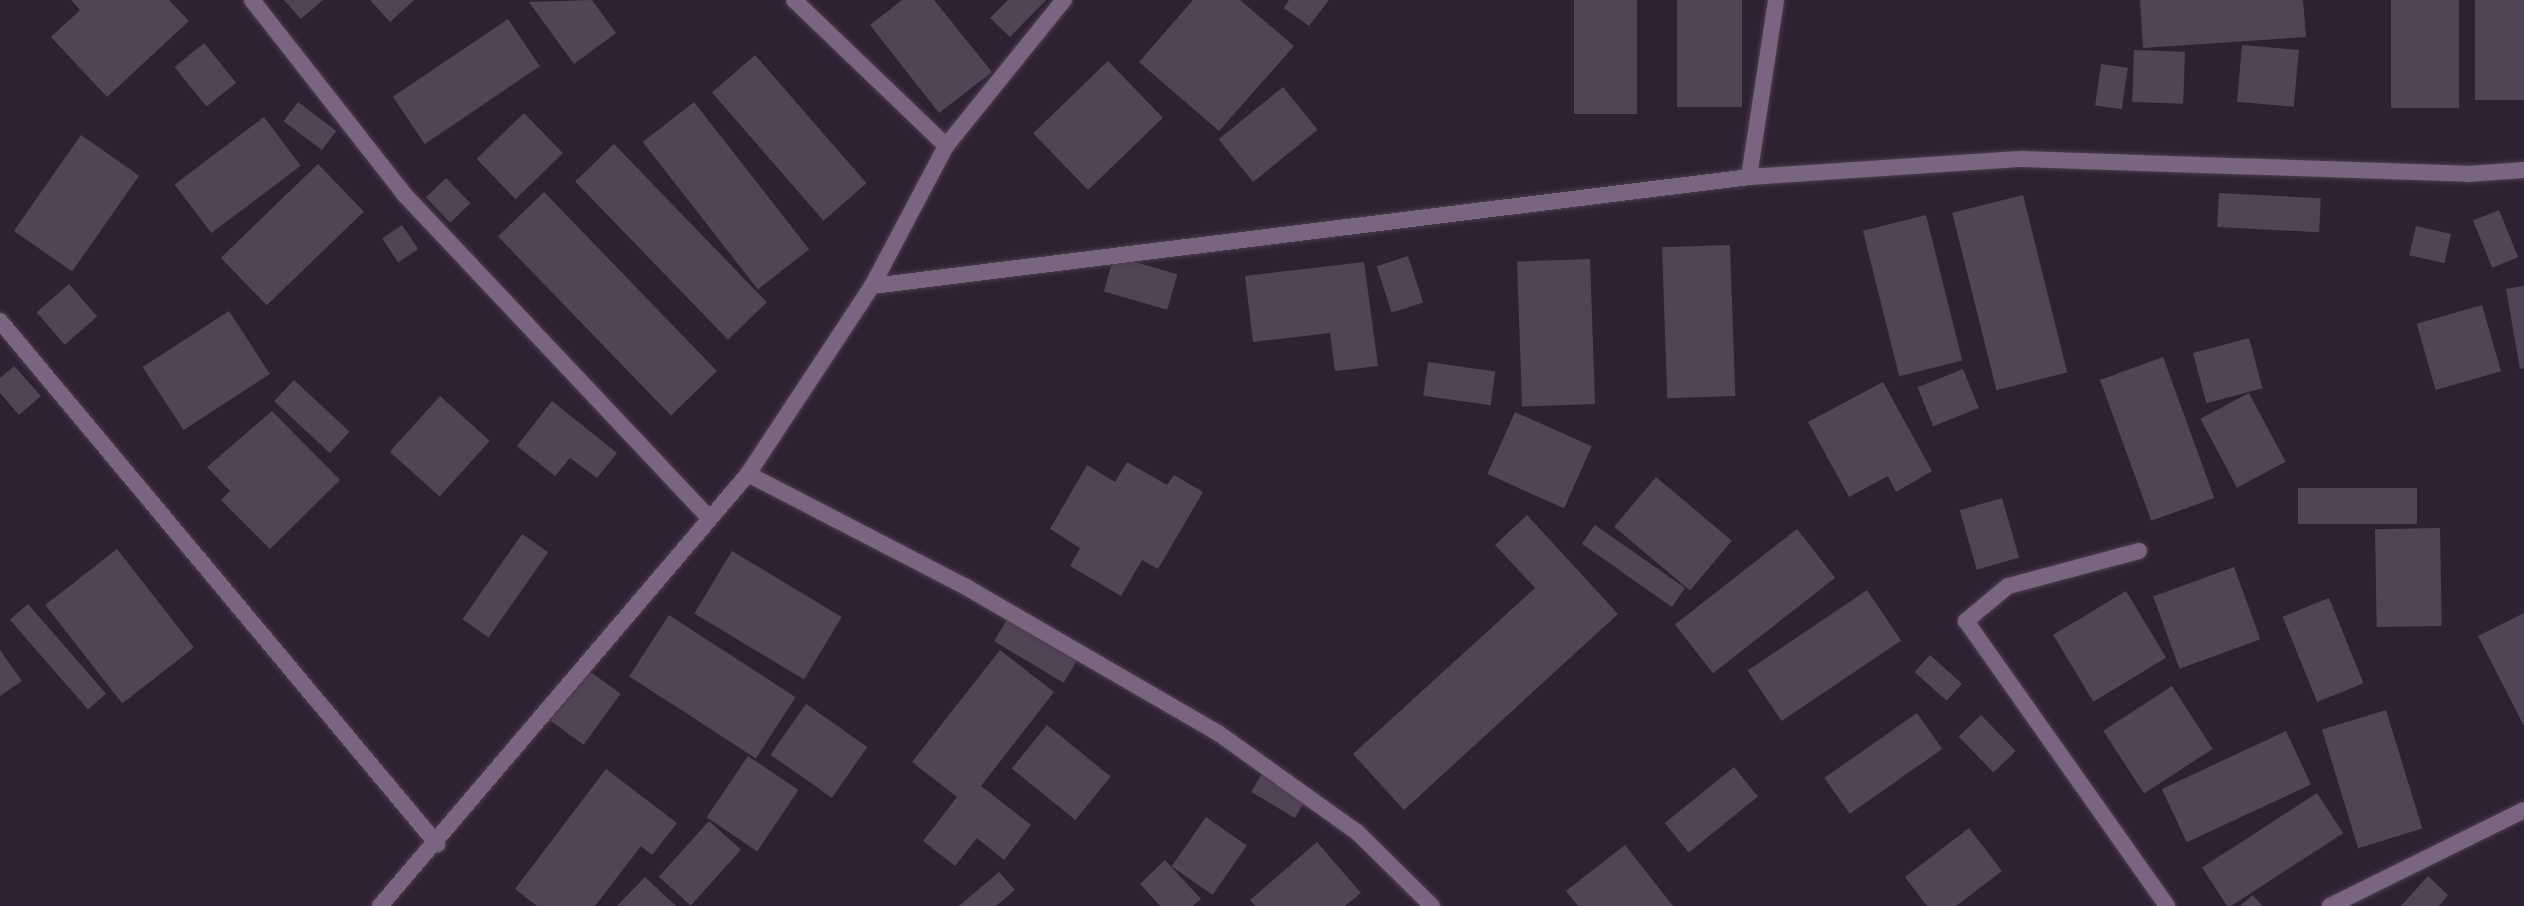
<!DOCTYPE html>
<style>
body{margin:0}
#map{position:relative;width:2524px;height:906px;overflow:hidden;background:#2e2232;font-family:"PT Sans",sans-serif}
div>[style]{position:absolute}
[style*='--x']{left:calc(var(--x)*1px);top:calc(var(--y)*1px);width:calc(var(--w)*1px);rotate:calc(var(--a)*1deg)}
.building>*{inset:0;background:#514456;transform-origin:0 0}
.roads{filter:drop-shadow(0 0 2px #4a3e4e) drop-shadow(0 0 2px #4a3e4e)}
.minor>*{height:16px;margin:-8px;padding:0 8px;transform-origin:8px;border-radius:8px;background:#796580}
.tertiary>*{height:16px;margin:-8px;padding:0 8px;transform-origin:8px;border-radius:8px;background:#796580}
span{translate:-50% -50%;white-space:nowrap;text-align:center;line-height:1.15;-webkit-text-stroke:6px #2e2232;paint-order:stroke}
</style>
<div id="map">
<div class="building">
<div style="clip-path:polygon(71px 0,169px 0,189px 21px,107px 97px,51px 37px,80px 10px)"></div>
<div style="clip-path:polygon(284px 0,323px 0,301px 19px)"></div>
<div style="clip-path:polygon(370px 0,414px 0,390px 22px)"></div>
<div style="clip-path:polygon(592px 0,616px 33px,574px 64px,529px 2px)"></div>
<div style="clip-path:polygon(902px 0,934px 0,992px 72px,939px 113px,870px 25px)"></div>
<div style="clip-path:polygon(1008px 0,1046px 0,1010px 37px,990px 18px)"></div>
<div style="clip-path:polygon(1193px 0,1240px 0,1294px 46px,1219px 131px,1139px 62px)"></div>
<div style="clip-path:polygon(1289px 0,1329px 0,1309px 26px,1284px 8px)"></div>
<div style="left:1574px;top:0;width:63px;height:114px"></div>
<div style="left:1677px;top:0;width:65px;height:107px"></div>
<div style="clip-path:polygon(2140px 0,2303px 0,2306px 37px,2143px 48px)"></div>
<div style="left:2391px;top:0;width:68px;height:108px"></div>
<div style="left:2475px;top:0;width:49px;height:100px"></div>
<div style="left:508px;top:19px;width:57px;height:139px;rotate:56deg"></div>
<div style="left:204px;top:43px;width:51px;height:38px;rotate:51deg"></div>
<div style="left:2242px;top:45px;width:57px;height:57px;rotate:5deg"></div>
<div style="left:2134px;top:50px;width:51px;height:52px;rotate:2deg"></div>
<div style="left:755px;top:55px;width:170px;height:57px;rotate:49deg"></div>
<div style="left:1108px;top:61px;width:79px;height:104px;rotate:46deg"></div>
<div style="left:2101px;top:64px;width:27px;height:42px;rotate:8deg"></div>
<div style="left:1283px;top:87px;width:55px;height:83px;rotate:51deg"></div>
<div style="left:298px;top:102px;width:48px;height:24px;rotate:37deg"></div>
<div style="left:694px;top:102px;width:187px;height:65px;rotate:52deg"></div>
<div style="left:524px;top:113px;width:56px;height:66px;rotate:46deg"></div>
<div style="left:264px;top:117px;width:61px;height:112px;rotate:53deg"></div>
<div style="left:81px;top:135px;width:71px;height:117px;rotate:35deg"></div>
<div style="left:614px;top:144px;width:220px;height:54px;rotate:46deg"></div>
<div style="left:318px;top:164px;width:66px;height:135px;rotate:46deg"></div>
<div style="left:446px;top:178px;width:35px;height:28px;rotate:46deg"></div>
<div style="left:544px;top:192px;width:249px;height:64px;rotate:46deg"></div>
<div style="left:2219px;top:193px;width:102px;height:34px;rotate:3deg"></div>
<div style="left:2023px;top:195px;width:183px;height:73px;rotate:76deg"></div>
<div style="left:2499px;top:210px;width:51px;height:28px;rotate:68deg"></div>
<div style="left:1926px;top:215px;width:150px;height:65px;rotate:76deg"></div>
<div style="left:402px;top:225px;width:29px;height:24px;rotate:56deg"></div>
<div style="left:2416px;top:226px;width:36px;height:30px;rotate:13deg"></div>
<div style="left:1730px;top:245px;width:151px;height:68px;rotate:88deg"></div>
<div style="left:1114px;top:256px;width:66px;height:37px;rotate:16deg"></div>
<div style="left:1408px;top:256px;width:49px;height:33px;rotate:72deg"></div>
<div style="left:1590px;top:259px;width:145px;height:73px;rotate:88deg"></div>
<div style="clip-path:polygon(1364px 262px,1378px 366px,1335px 371px,1330px 333px,1253px 342px,1245px 276px)"></div>
<div style="left:69px;top:284px;width:43px;height:43px;rotate:49deg"></div>
<div style="clip-path:polygon(2524px 286px,2524px 368px,2520px 369px,2506px 289px)"></div>
<div style="left:2482px;top:305px;width:69px;height:68px;rotate:74deg"></div>
<div style="left:229px;top:311px;width:75px;height:103px;rotate:57deg"></div>
<div style="left:2249px;top:338px;width:52px;height:58px;rotate:75deg"></div>
<div style="left:2163px;top:357px;width:150px;height:67px;rotate:70deg"></div>
<div style="left:1428px;top:362px;width:68px;height:34px;rotate:8deg"></div>
<div style="clip-path:polygon(14px 366px,41px 396px,19px 415px,0 393px,0 378px)"></div>
<div style="left:1963px;top:369px;width:42px;height:49px;rotate:68deg"></div>
<div style="left:294px;top:380px;width:76px;height:29px;rotate:43deg"></div>
<div style="clip-path:polygon(1883px 382px,1932px 471px,1896px 492px,1888px 476px,1849px 497px,1808px 422px)"></div>
<div style="left:2249px;top:393px;width:78px;height:55px;rotate:62deg"></div>
<div style="left:440px;top:396px;width:67px;height:75px;rotate:42deg"></div>
<div style="clip-path:polygon(552px 401px,617px 453px,597px 478px,570px 458px,555px 476px,517px 446px)"></div>
<div style="clip-path:polygon(272px 411px,340px 480px,270px 549px,221px 500px,230px 491px,207px 467px)"></div>
<div style="left:1515px;top:412px;width:84px;height:68px;rotate:24deg"></div>
<div style="clip-path:polygon(1127px 462px,1167px 485px,1174px 475px,1203px 492px,1158px 569px,1142px 560px,1121px 596px,1070px 566px,1080px 548px,1050px 529px,1087px 465px,1115px 482px)"></div>
<div style="left:1656px;top:477px;width:99px;height:65px;rotate:40deg"></div>
<div style="left:2417px;top:488px;width:36px;height:119px;rotate:90deg"></div>
<div style="left:2002px;top:498px;width:62px;height:44px;rotate:74deg"></div>
<div style="clip-path:polygon(1527px 515px,1618px 614px,1404px 810px,1353px 754px,1535px 588px,1495px 545px)"></div>
<div style="left:1595px;top:525px;width:110px;height:23px;rotate:35deg"></div>
<div style="left:2440px;top:528px;width:98px;height:65px;rotate:89deg"></div>
<div style="left:1797px;top:529px;width:62px;height:155px;rotate:52deg"></div>
<div style="left:522px;top:534px;width:32px;height:104px;rotate:35deg"></div>
<div style="left:117px;top:549px;width:125px;height:91px;rotate:52deg"></div>
<div style="left:732px;top:551px;width:128px;height:73px;rotate:31deg"></div>
<div style="left:2234px;top:567px;width:77px;height:86px;rotate:70deg"></div>
<div style="left:1867px;top:590px;width:61px;height:144px;rotate:56deg"></div>
<div style="left:2126px;top:591px;width:78px;height:85px;rotate:59deg"></div>
<div style="left:2329px;top:598px;width:92px;height:50px;rotate:68deg"></div>
<div style="left:28px;top:604px;width:119px;height:24px;rotate:49deg"></div>
<div style="clip-path:polygon(2524px 613px,2524px 726px,2478px 636px)"></div>
<div style="left:669px;top:615px;width:151px;height:73px;rotate:33deg"></div>
<div style="left:1008px;top:618px;width:81px;height:27px;rotate:31deg"></div>
<div style="clip-path:polygon(0 650px,22px 681px,0 696px)"></div>
<div style="clip-path:polygon(1000px 650px,1054px 692px,981px 786px,1031px 825px,1004px 860px,977px 838px,955px 866px,923px 841px,957px 797px,912px 762px)"></div>
<div style="left:1930px;top:655px;width:43px;height:23px;rotate:42deg"></div>
<div style="left:585px;top:668px;width:44px;height:63px;rotate:36deg"></div>
<div style="left:2172px;top:686px;width:75px;height:82px;rotate:57deg"></div>
<div style="left:806px;top:704px;width:75px;height:62px;rotate:35deg"></div>
<div style="left:2386px;top:710px;width:124px;height:67px;rotate:73deg"></div>
<div style="left:1917px;top:713px;width:44px;height:113px;rotate:55deg"></div>
<div style="left:1981px;top:715px;width:50px;height:31px;rotate:46deg"></div>
<div style="left:1047px;top:725px;width:82px;height:56px;rotate:39deg"></div>
<div style="left:2286px;top:731px;width:59px;height:137px;rotate:65deg"></div>
<div style="left:748px;top:756px;width:61px;height:74px;rotate:34deg"></div>
<div style="left:1734px;top:767px;width:38px;height:89px;rotate:51deg"></div>
<div style="clip-path:polygon(606px 769px,677px 823px,652px 855px,641px 846px,595px 906px,537px 906px,515px 889px)"></div>
<div style="left:1263px;top:772px;width:51px;height:23px;rotate:31deg"></div>
<div style="left:2317px;top:793px;width:48px;height:137px;rotate:57deg"></div>
<div style="left:1206px;top:817px;width:50px;height:60px;rotate:35deg"></div>
<div style="left:709px;top:821px;width:43px;height:75px;rotate:42deg"></div>
<div style="clip-path:polygon(1969px 828px,2002px 871px,1956px 906px,1927px 906px,1905px 877px)"></div>
<div style="clip-path:polygon(1317px 842px,1361px 893px,1345px 906px,1255px 906px,1250px 900px)"></div>
<div style="clip-path:polygon(1625px 845px,1673px 906px,1578px 906px,1566px 891px)"></div>
<div style="clip-path:polygon(1165px 860px,1201px 899px,1193px 906px,1160px 906px,1140px 884px)"></div>
<div style="clip-path:polygon(999px 872px,1015px 890px,996px 906px,959px 906px)"></div>
<div style="clip-path:polygon(2428px 876px,2448px 895px,2439px 906px,2401px 906px)"></div>
<div style="clip-path:polygon(645px 877px,676px 906px,617px 906px)"></div>
<div style="clip-path:polygon(2253px 895px,2262px 906px,2240px 906px)"></div>
</div>
<div class="roads">
<div class="minor">
<div style="--x:252;--y:0;--w:246;--a:51.9"></div>
<div style="--x:404;--y:194;--w:445;--a:46.7"></div>
<div style="--x:794;--y:0;--w:211;--a:43.8"></div>
<div style="--x:1749;--y:177;--w:179;--a:-81.3"></div>
<div style="--x:0;--y:321;--w:682;--a:50.12"></div>
<div style="--x:748;--y:474;--w:246;--a:27.4"></div>
<div style="--x:966;--y:587;--w:291;--a:30.1"></div>
<div style="--x:1218;--y:733;--w:171;--a:35.5"></div>
<div style="--x:1357;--y:832;--w:105;--a:44.6"></div>
<div style="--x:2139;--y:551;--w:136;--a:165"></div>
<div style="--x:2008;--y:586;--w:55;--a:140.2"></div>
<div style="--x:1966;--y:621;--w:349;--a:54.8"></div>
<div style="--x:2330;--y:906;--w:216;--a:-26.3"></div>
</div>
<div class="tertiary">
<div style="--x:872;--y:286;--w:158;--a:-62.1"></div>
<div style="--x:946;--y:146;--w:188;--a:-51.1"></div>
<div style="--x:380;--y:906;--w:567;--a:-49.57"></div>
<div style="--x:748;--y:474;--w:225;--a:-56.6"></div>
<div style="--x:872;--y:286;--w:884;--a:-7.08"></div>
<div style="--x:1749;--y:177;--w:274;--a:-3.8"></div>
<div style="--x:2022;--y:159;--w:446;--a:1.9"></div>
<div style="--x:2468;--y:174;--w:56;--a:-4.1"></div>
</div>
</div>
</div>
